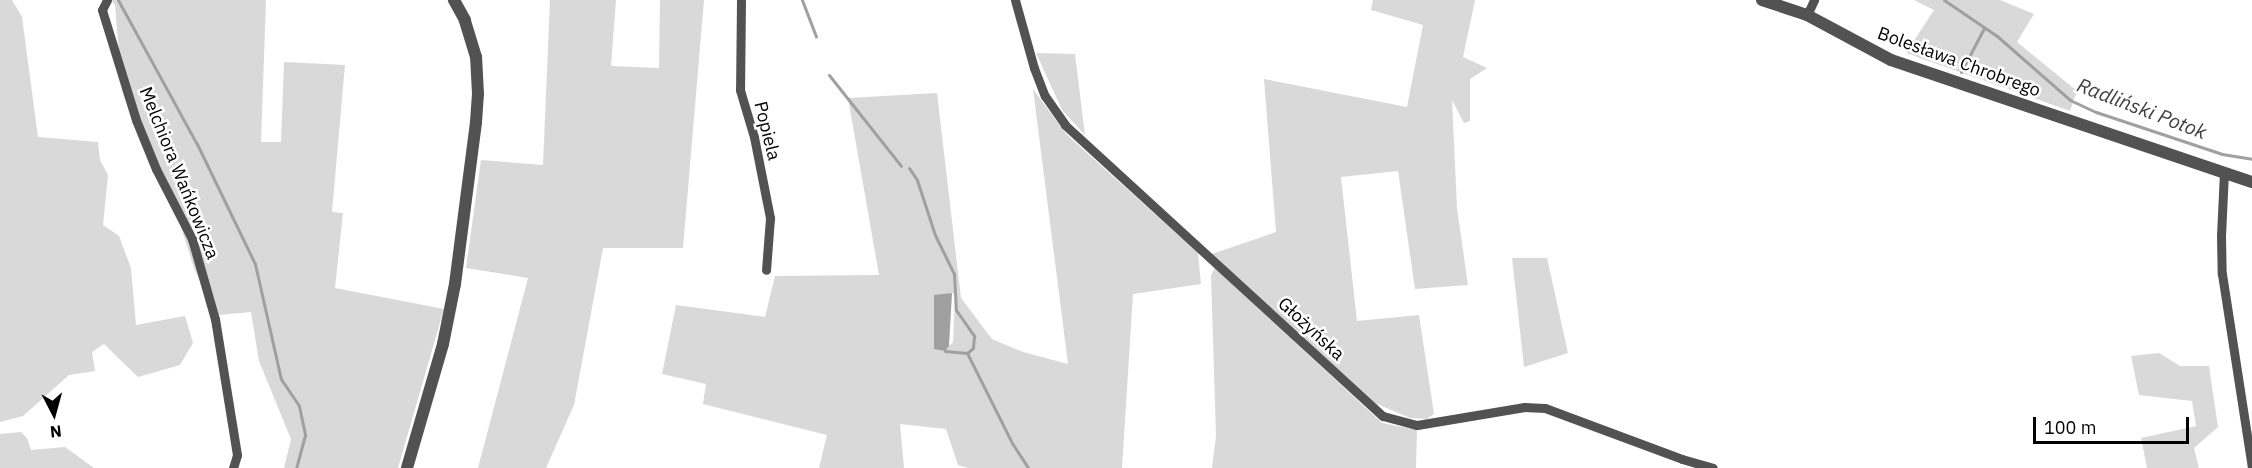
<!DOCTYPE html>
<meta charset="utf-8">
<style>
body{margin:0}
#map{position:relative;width:2252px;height:468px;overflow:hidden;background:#fff;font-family:"IBM Plex Sans",sans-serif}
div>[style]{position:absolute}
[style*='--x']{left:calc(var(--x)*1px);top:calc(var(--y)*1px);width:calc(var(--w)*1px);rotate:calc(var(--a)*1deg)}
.green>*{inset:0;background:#d9d9d9}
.water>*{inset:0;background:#a0a0a0}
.stream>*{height:3px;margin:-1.5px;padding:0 1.5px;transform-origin:1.5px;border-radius:1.5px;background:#a0a0a0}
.minor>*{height:9px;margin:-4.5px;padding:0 4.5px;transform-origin:4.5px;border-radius:4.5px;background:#525252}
.tertiary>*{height:12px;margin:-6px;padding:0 6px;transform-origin:6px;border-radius:6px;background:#525252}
span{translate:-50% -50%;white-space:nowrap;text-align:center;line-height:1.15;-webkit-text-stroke:5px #fff;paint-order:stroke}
.street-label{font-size:18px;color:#000}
.water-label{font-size:20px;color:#414141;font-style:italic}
.north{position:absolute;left:24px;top:384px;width:60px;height:60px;-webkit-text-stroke:4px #fff;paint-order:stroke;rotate:174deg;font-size:16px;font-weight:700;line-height:24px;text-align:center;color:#000}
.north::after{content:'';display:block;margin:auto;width:21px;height:27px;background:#000;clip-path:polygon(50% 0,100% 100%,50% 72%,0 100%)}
.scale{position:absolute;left:2033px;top:417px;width:156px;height:27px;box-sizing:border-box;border:3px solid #000;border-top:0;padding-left:8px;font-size:18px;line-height:21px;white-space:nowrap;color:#000;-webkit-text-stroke:4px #fff;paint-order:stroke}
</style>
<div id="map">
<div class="green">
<div style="clip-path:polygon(0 0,12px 0,22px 17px,38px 137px,98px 142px,100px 160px,108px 175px,103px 225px,119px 236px,131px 268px,136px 325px,185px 316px,193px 343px,180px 365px,138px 377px,104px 344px,92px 352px,95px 371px,69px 375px,23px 416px,0 422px)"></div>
<div style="clip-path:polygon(266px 0,261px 142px,281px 142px,284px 62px,345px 65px,332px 212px,343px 213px,335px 288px,444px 309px,398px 468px,284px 468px,291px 439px,259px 361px,251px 312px,219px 315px,195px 271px,179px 221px,149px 163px,122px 91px,115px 5px,111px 0)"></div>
<div style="clip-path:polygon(550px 0,616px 0,611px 66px,659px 68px,660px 0,704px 0,683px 248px,603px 248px,574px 405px,546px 468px,478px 468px,528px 278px,466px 268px,481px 160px,543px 165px)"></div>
<div style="clip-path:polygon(1373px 0,1475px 0,1463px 57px,1487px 68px,1470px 79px,1470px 121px,1464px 123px,1452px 100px,1457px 208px,1468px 285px,1415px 289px,1398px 171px,1341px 177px,1357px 321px,1419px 315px,1434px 414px,1427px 419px,1410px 418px,1375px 403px,1212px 254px,1276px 232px,1264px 79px,1407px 107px,1423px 25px,1371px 10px)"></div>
<div style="clip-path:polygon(1914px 0,2000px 0,2034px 14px,2017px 42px,2077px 91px,2070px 111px,1906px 53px,1934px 10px)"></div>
<div style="clip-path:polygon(1036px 53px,1075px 54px,1085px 135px,1062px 110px)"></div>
<div style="clip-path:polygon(evenodd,1033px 89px,1066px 134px,1198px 253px,1201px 284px,1133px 294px,1122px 468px,968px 468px,958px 465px,946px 429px,900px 424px,904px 468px,819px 468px,827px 435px,703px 404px,706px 384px,662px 374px,676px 305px,765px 317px,775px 276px,879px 275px,848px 98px,937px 93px,961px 298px,992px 339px,1023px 352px,1068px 364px,1033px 89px,952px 293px,955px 295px,953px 342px,949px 346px,934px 296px,952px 293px)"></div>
<div style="clip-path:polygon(1512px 258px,1547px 258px,1568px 353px,1524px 367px)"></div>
<div style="clip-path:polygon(1215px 268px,1382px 423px,1417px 430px,1416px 468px,1212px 468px,1216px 436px,1211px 275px)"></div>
<div style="clip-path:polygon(2159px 353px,2180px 366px,2209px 366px,2218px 427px,2194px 448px,2199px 468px,2147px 468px,2141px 438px,2196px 426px,2192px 401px,2139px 395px,2131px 356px)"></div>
<div style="clip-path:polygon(21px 432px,27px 438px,31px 450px,65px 447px,94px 468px,0 468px,0 434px)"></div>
</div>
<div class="water">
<div style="clip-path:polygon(952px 293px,949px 346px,945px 351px,934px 349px,934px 295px)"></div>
</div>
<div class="stream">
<div style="--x:118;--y:0;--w:164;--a:61.3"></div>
<div style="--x:197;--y:144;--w:133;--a:64.2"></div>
<div style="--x:255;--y:264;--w:118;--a:77.3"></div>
<div style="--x:281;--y:379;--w:32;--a:56"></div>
<div style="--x:299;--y:406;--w:30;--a:78"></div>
<div style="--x:305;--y:435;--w:34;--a:105"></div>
<div style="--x:802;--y:0;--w:39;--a:69"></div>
<div style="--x:1944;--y:0;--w:64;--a:34.2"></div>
<div style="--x:1997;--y:36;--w:97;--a:41.2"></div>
<div style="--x:2070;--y:100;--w:29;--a:25"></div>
<div style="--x:2096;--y:112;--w:133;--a:18.4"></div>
<div style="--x:2222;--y:154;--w:30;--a:9"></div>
<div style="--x:1961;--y:72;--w:50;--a:-62.4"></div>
<div style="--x:829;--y:75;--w:116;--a:51.6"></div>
<div style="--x:909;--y:168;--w:14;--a:56"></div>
<div style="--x:917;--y:180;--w:58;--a:71.9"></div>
<div style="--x:935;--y:235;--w:43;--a:64"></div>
<div style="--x:954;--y:274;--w:36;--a:87"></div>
<div style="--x:956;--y:310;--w:32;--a:55"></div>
<div style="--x:974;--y:336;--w:12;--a:95"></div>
<div style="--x:973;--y:348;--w:8;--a:140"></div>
<div style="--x:967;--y:353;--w:101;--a:63.4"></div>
<div style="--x:1012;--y:443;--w:30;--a:57"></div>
<div style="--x:945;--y:351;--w:22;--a:5"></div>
</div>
<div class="minor">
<div style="--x:107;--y:0;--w:11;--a:117"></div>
<div style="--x:102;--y:10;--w:115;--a:72.8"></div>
<div style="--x:136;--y:120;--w:53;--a:67.8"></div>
<div style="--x:156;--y:169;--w:79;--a:62.8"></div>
<div style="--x:192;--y:239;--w:83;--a:74"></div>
<div style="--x:215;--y:319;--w:138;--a:80.8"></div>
<div style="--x:237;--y:455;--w:14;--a:107"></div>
<div style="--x:741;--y:0;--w:90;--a:90.6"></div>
<div style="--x:740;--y:90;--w:49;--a:73.4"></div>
<div style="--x:754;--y:137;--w:83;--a:78.8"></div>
<div style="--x:770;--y:218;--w:52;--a:94.4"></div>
<div style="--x:1015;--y:0;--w:71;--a:74.4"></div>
<div style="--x:1034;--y:68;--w:30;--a:69"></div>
<div style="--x:1045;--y:96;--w:35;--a:55"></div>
<div style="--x:1065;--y:125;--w:431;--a:42.5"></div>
<div style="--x:1383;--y:416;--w:35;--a:15"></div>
<div style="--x:1417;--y:425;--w:109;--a:-9.5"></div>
<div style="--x:1524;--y:407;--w:21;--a:3"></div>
<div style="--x:1545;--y:408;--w:146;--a:20.4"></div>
<div style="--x:1682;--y:459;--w:32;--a:16"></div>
<div style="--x:1807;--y:15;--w:17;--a:-65"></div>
<div style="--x:2224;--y:172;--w:63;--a:92.7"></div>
<div style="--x:2221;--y:235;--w:39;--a:89"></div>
<div style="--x:2222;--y:274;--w:196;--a:81.2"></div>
</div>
<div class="tertiary">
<div style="--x:1762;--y:0;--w:47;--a:18.4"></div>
<div style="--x:1807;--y:15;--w:95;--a:28.2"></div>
<div style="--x:1891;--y:60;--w:381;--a:18.7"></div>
<div style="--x:407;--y:468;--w:129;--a:-73.8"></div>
<div style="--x:443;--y:344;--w:61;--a:-78.7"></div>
<div style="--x:455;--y:284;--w:163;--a:-82.6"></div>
<div style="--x:476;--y:122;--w:28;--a:-86"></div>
<div style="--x:478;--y:94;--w:37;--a:-93"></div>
<div style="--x:476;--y:57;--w:39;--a:-107"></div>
<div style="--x:465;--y:20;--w:23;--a:-119"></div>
</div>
<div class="street-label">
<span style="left:1959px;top:62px;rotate:20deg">Bolesława Chrobrego</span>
<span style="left:767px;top:131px;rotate:76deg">Popiela</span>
<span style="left:179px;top:173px;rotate:68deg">Melchiora Wańkowicza</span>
<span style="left:1311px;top:329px;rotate:43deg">Głożyńska</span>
</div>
<div class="water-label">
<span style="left:2142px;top:108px;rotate:21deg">Radliński Potok</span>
</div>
<div class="north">N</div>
<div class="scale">100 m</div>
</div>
